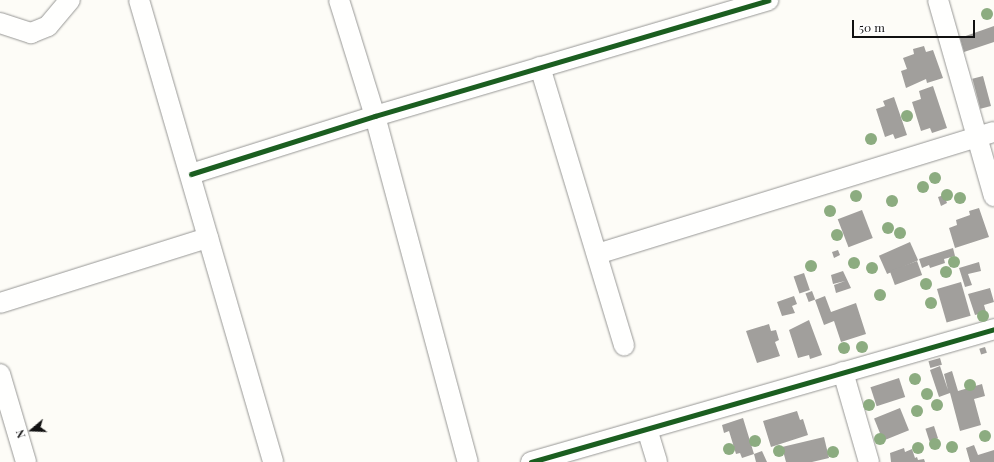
<!DOCTYPE html>
<style>
body{margin:0}
#map{position:relative;width:994px;height:462px;overflow:hidden;background:#fdfcf7;font-family:"Playfair Display",serif}
div>[style]{position:absolute}
[style*='--x']{left:calc(var(--x)*1px);top:calc(var(--y)*1px);width:calc(var(--w)*1px);rotate:calc(var(--a)*1deg)}
.building>*{inset:0;background:#a19f9c;transform-origin:0 0}
.roads{filter:drop-shadow(0 0 1px #979795) drop-shadow(0 0 1px #979795)}
.minor>*{height:20px;margin:-10px;padding:0 10px;transform-origin:10px;border-radius:10px;background:#fffffe}
.cycleway>*{height:5px;margin:-2.5px;padding:0 2.5px;transform-origin:2.5px;border-radius:2.5px;background:#1b5e20}
.trees>*{width:12px;height:12px;margin:-6px;border-radius:50%;background:#8cac80}
span{translate:-50% -50%;white-space:nowrap;text-align:center;line-height:1.15;-webkit-text-stroke:4px #fff;paint-order:stroke}
.north{position:absolute;left:12px;top:410px;width:40px;height:40px;-webkit-text-stroke:3px #fff;paint-order:stroke;rotate:251deg;font-size:11px;font-weight:700;line-height:16px;text-align:center;color:#111}
.north::after{content:'';display:block;margin:auto;width:14px;height:18px;background:#111;clip-path:polygon(50% 0,100% 100%,50% 72%,0 100%)}
.scale{position:absolute;left:852px;top:20px;width:123px;height:18px;box-sizing:border-box;border:2px solid #111;border-top:0;padding-left:5px;font-size:12px;line-height:14px;white-space:nowrap;color:#111;-webkit-text-stroke:3px #fff;paint-order:stroke}
</style>
<div id="map">
<div class="building">
<div style="clip-path:polygon(994px 26px,994px 42px,964px 52px,960px 38px)"></div>
<div style="clip-path:polygon(924px 46px,926px 52px,933px 50px,943px 78px,927px 83px,926px 79px,906px 88px,901px 71px,907px 69px,903px 58px,914px 54px,913px 49px)"></div>
<div style="left:983px;top:76px;width:31px;height:11px;rotate:75deg"></div>
<div style="clip-path:polygon(933px 86px,947px 128px,932px 133px,930px 128px,921px 131px,912px 102px,921px 99px,919px 91px)"></div>
<div style="clip-path:polygon(894px 97px,907px 135px,895px 139px,893px 134px,885px 137px,876px 109px,885px 106px,883px 101px)"></div>
<div style="clip-path:polygon(944px 195px,947px 203px,941px 206px,938px 197px)"></div>
<div style="clip-path:polygon(979px 208px,989px 237px,955px 248px,949px 228px,957px 225px,956px 220px,970px 215px,969px 211px)"></div>
<div style="left:862px;top:210px;width:30px;height:26px;rotate:69deg"></div>
<div style="left:910px;top:242px;width:20px;height:34px;rotate:66deg"></div>
<div style="clip-path:polygon(953px 248px,955px 256px,944px 259px,945px 263px,930px 268px,929px 265px,922px 268px,919px 259px)"></div>
<div style="clip-path:polygon(838px 250px,840px 255px,834px 258px,832px 252px)"></div>
<div style="left:917px;top:261px;width:15px;height:29px;rotate:70deg"></div>
<div style="clip-path:polygon(979px 262px,981px 271px,968px 274px,972px 285px,965px 287px,959px 268px)"></div>
<div style="clip-path:polygon(843px 271px,851px 288px,836px 293px,834px 285px,845px 281px,833px 284px,831px 275px)"></div>
<div style="left:804px;top:273px;width:18px;height:11px;rotate:71deg"></div>
<div style="left:961px;top:282px;width:35px;height:25px;rotate:74deg"></div>
<div style="clip-path:polygon(990px 288px,994px 302px,984px 305px,986px 312px,975px 315px,968px 294px)"></div>
<div style="left:812px;top:291px;width:9px;height:7px;rotate:69deg"></div>
<div style="clip-path:polygon(794px 296px,797px 304px,792px 306px,795px 313px,782px 316px,777px 302px)"></div>
<div style="clip-path:polygon(825px 296px,831px 312px,856px 303px,866px 334px,841px 342px,834px 321px,824px 325px,815px 300px)"></div>
<div style="clip-path:polygon(809px 320px,822px 355px,810px 359px,809px 355px,798px 358px,789px 330px)"></div>
<div style="clip-path:polygon(769px 324px,771px 331px,776px 330px,779px 340px,775px 342px,780px 356px,757px 363px,746px 331px)"></div>
<div style="left:985px;top:347px;width:6px;height:6px;rotate:72deg"></div>
<div style="left:940px;top:358px;width:7px;height:12px;rotate:74deg"></div>
<div style="clip-path:polygon(940px 366px,948px 390px,944px 374px,952px 371px,958px 391px,982px 384px,985px 396px,974px 399px,981px 425px,960px 431px,950px 393px,939px 397px,930px 370px)"></div>
<div style="left:899px;top:378px;width:20px;height:30px;rotate:72deg"></div>
<div style="left:900px;top:408px;width:24px;height:28px;rotate:68deg"></div>
<div style="clip-path:polygon(797px 411px,800px 420px,803px 419px,808px 435px,771px 447px,763px 421px)"></div>
<div style="clip-path:polygon(743px 418px,754px 454px,742px 458px,740px 453px,736px 454px,729px 431px,724px 433px,722px 425px)"></div>
<div style="left:934px;top:426px;width:13px;height:9px;rotate:72deg"></div>
<div style="clip-path:polygon(824px 437px,829px 458px,812px 462px,786px 462px,782px 447px)"></div>
<div style="clip-path:polygon(974px 445px,978px 455px,994px 450px,994px 462px,970px 462px,966px 448px)"></div>
<div style="clip-path:polygon(904px 448px,905px 452px,912px 449px,915px 458px,917px 457px,918px 460px,924px 459px,925px 462px,891px 462px,890px 453px)"></div>
<div style="clip-path:polygon(762px 451px,767px 462px,756px 462px,754px 454px)"></div>
</div>
<div class="roads">
<div class="minor">
<div style="--x:139;--y:0;--w:481;--a:73.8"></div>
<div style="--x:339;--y:0;--w:121;--a:72.8"></div>
<div style="--x:375;--y:116;--w:358;--a:75"></div>
<div style="--x:938;--y:0;--w:204;--a:74.1"></div>
<div style="--x:0;--y:23;--w:33;--a:18"></div>
<div style="--x:31;--y:33;--w:18;--a:-22"></div>
<div style="--x:48;--y:26;--w:34;--a:-50"></div>
<div style="--x:540;--y:67;--w:291;--a:73.2"></div>
<div style="--x:191;--y:174;--w:193;--a:-17.5"></div>
<div style="--x:375;--y:116;--w:410;--a:-16.4"></div>
<div style="--x:597;--y:254;--w:415;--a:-17.1"></div>
<div style="--x:0;--y:303;--w:218;--a:-17.4"></div>
<div style="--x:843;--y:372;--w:94;--a:73.9"></div>
<div style="--x:0;--y:374;--w:92;--a:73.5"></div>
<div style="--x:647;--y:429;--w:34;--a:73"></div>
<div style="--x:531;--y:462;--w:482;--a:-16"></div>
</div>
</div>
<div class="cycleway">
<div style="--x:191;--y:174;--w:193;--a:-17.5"></div>
<div style="--x:375;--y:116;--w:410;--a:-16.4"></div>
<div style="--x:531;--y:462;--w:482;--a:-16"></div>
</div>
<div class="trees">
<div style="left:987px;top:14px"></div>
<div style="left:907px;top:116px"></div>
<div style="left:871px;top:139px"></div>
<div style="left:935px;top:178px"></div>
<div style="left:923px;top:187px"></div>
<div style="left:947px;top:195px"></div>
<div style="left:856px;top:196px"></div>
<div style="left:960px;top:198px"></div>
<div style="left:892px;top:201px"></div>
<div style="left:830px;top:211px"></div>
<div style="left:888px;top:228px"></div>
<div style="left:900px;top:233px"></div>
<div style="left:837px;top:235px"></div>
<div style="left:954px;top:262px"></div>
<div style="left:854px;top:263px"></div>
<div style="left:811px;top:266px"></div>
<div style="left:872px;top:268px"></div>
<div style="left:946px;top:272px"></div>
<div style="left:926px;top:284px"></div>
<div style="left:880px;top:295px"></div>
<div style="left:931px;top:303px"></div>
<div style="left:983px;top:316px"></div>
<div style="left:862px;top:347px"></div>
<div style="left:844px;top:348px"></div>
<div style="left:915px;top:379px"></div>
<div style="left:970px;top:385px"></div>
<div style="left:927px;top:394px"></div>
<div style="left:869px;top:405px"></div>
<div style="left:937px;top:405px"></div>
<div style="left:917px;top:411px"></div>
<div style="left:985px;top:436px"></div>
<div style="left:880px;top:439px"></div>
<div style="left:755px;top:441px"></div>
<div style="left:935px;top:444px"></div>
<div style="left:952px;top:447px"></div>
<div style="left:918px;top:448px"></div>
<div style="left:729px;top:449px"></div>
<div style="left:779px;top:451px"></div>
<div style="left:833px;top:452px"></div>
</div>
<div class="north">N</div>
<div class="scale">50 m</div>
</div>
